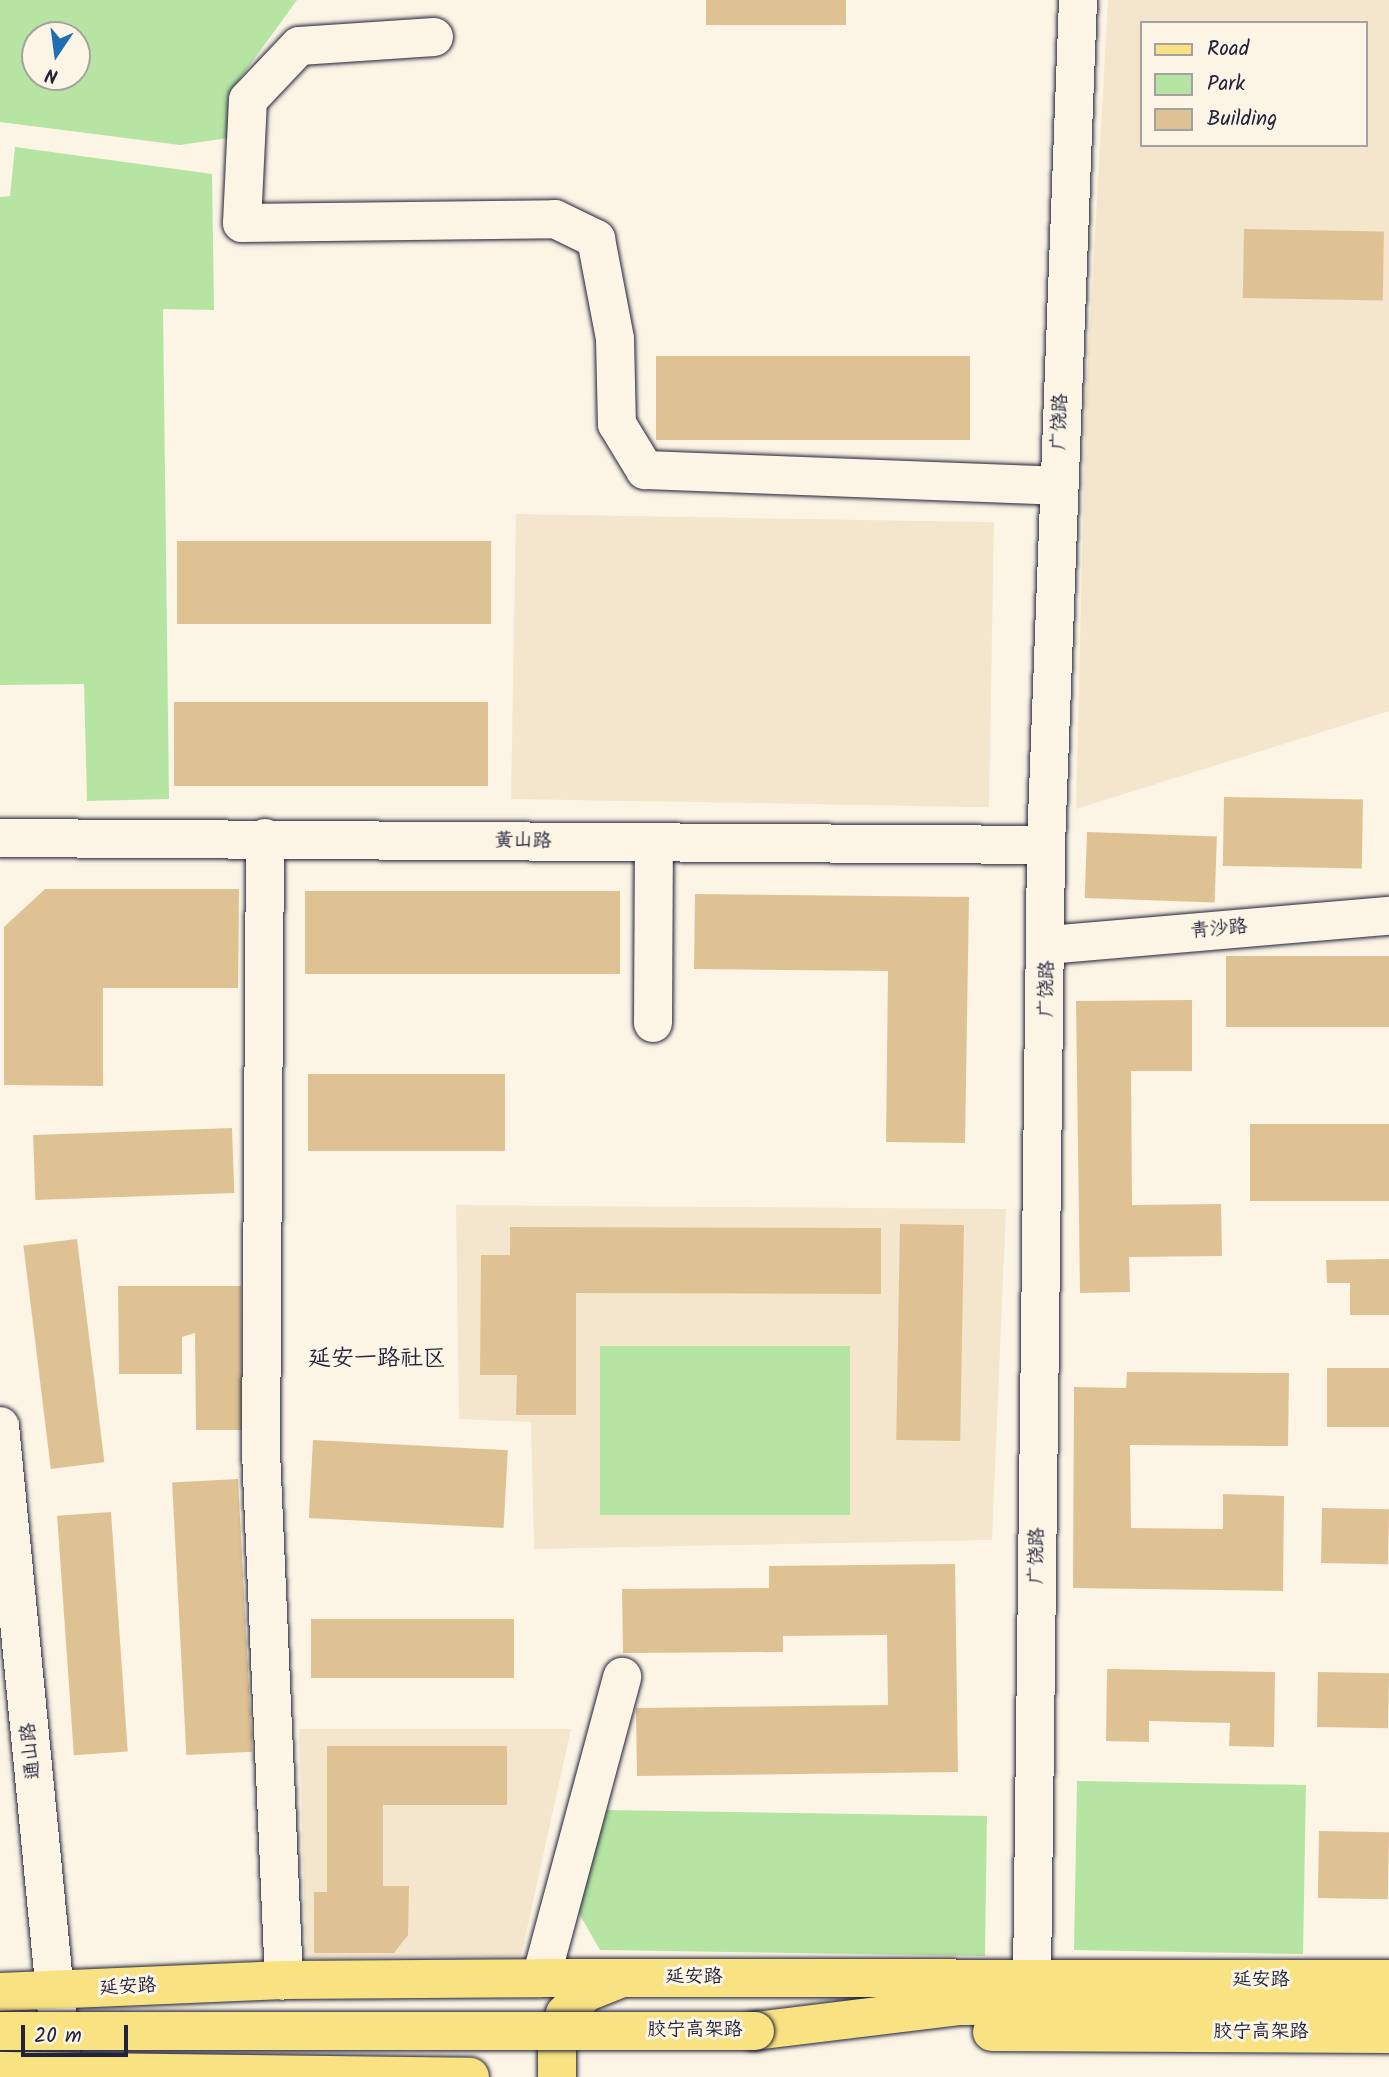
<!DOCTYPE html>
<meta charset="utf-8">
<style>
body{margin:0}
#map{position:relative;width:1389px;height:2077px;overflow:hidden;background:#fcf5e5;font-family:Kalam,"LXGW WenKai TC",sans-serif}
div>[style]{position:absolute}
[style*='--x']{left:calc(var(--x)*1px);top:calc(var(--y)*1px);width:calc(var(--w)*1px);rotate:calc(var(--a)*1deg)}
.built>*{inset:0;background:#f3e6cc;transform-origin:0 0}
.green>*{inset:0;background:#b5e4a3;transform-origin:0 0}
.building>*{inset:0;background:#dec293;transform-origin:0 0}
.roads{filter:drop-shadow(0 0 2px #22223b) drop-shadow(0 0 2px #22223b)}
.minor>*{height:38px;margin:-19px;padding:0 19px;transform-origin:19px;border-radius:19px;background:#fcf5e5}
.major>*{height:38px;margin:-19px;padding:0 19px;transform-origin:19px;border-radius:19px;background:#f8e281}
.highway>*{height:38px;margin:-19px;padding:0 19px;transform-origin:19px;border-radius:19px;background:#f8e281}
.bridges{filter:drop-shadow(0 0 2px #22223b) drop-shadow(0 0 2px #22223b)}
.highway-bridge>*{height:38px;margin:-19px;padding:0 19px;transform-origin:19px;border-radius:19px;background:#f8e281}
span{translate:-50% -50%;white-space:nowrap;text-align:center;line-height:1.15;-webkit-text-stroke:6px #fcf5e5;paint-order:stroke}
.street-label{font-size:19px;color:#22223b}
.quarter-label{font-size:23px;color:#22223b}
.legend{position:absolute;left:1140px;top:21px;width:228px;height:126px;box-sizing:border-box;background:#fcf5e5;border:2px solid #a5a1a1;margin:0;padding:9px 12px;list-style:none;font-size:21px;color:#22223b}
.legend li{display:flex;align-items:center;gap:14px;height:35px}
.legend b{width:35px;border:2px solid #a5a1a1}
.north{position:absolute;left:21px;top:21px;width:70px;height:70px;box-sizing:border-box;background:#fcf5e5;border:2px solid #a5a1a1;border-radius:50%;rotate:193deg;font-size:19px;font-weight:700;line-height:28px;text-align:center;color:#22223b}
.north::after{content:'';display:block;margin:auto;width:24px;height:32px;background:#1f6fb2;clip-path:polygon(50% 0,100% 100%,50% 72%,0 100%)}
.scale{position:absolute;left:21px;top:2025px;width:107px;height:32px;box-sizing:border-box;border:4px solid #22223b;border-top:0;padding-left:9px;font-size:21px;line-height:24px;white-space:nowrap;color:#22223b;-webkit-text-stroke:5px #fcf5e5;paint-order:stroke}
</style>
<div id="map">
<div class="built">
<div style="clip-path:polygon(evenodd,1108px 0,1389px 0,1389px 711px,1076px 809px,1086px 397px,1108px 0,1142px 23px,1366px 23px,1366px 145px,1142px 145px,1142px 23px)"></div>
<div style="left:516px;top:514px;width:478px;height:285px;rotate:1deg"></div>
<div style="clip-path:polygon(456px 1205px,1006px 1209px,992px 1540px,534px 1549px,531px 1422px,459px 1419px)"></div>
<div style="clip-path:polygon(299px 1729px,571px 1729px,521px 1956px,306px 1958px)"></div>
</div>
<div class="green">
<div style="clip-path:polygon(evenodd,0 0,297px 0,228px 95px,228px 138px,180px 145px,0 122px,0 0,35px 35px,77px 35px,77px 77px,35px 77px,35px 35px)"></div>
<div style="clip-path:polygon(15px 147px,212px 174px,214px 310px,163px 309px,169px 799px,87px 801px,84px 684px,0 685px,0 197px,10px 196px)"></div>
<div style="left:850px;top:1346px;width:169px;height:250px;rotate:90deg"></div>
<div style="left:1077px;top:1781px;width:229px;height:169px;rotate:1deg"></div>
<div style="clip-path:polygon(607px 1810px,987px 1816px,985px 1956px,600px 1950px,577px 1910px)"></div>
</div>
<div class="building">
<div style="left:706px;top:0;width:140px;height:25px"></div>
<div style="left:1244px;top:229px;width:140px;height:69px;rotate:1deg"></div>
<div style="left:656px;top:356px;width:314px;height:84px"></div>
<div style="left:177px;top:541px;width:314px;height:83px"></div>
<div style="left:174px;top:702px;width:314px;height:84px"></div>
<div style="left:1224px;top:797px;width:139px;height:69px;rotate:1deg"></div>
<div style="left:1087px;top:832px;width:130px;height:66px;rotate:2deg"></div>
<div style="clip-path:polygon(45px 889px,239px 889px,238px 988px,103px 988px,103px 1086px,4px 1085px,4px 927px)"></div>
<div style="left:305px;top:891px;width:315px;height:83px"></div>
<div style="clip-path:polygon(695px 894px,969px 897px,965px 1143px,886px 1142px,888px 971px,694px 969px)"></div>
<div style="left:1389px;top:956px;width:71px;height:163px;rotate:90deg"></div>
<div style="clip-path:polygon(1192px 1000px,1192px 1071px,1131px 1071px,1132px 1205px,1221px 1204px,1222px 1256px,1129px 1257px,1130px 1292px,1080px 1293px,1076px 1001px)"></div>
<div style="left:308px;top:1074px;width:197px;height:77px"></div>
<div style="left:1389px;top:1124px;width:77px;height:139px;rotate:90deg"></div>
<div style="left:232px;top:1128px;width:65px;height:199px;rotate:88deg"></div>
<div style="left:900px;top:1224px;width:64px;height:216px;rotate:1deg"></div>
<div style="clip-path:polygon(510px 1227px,881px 1228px,881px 1294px,576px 1293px,576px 1415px,516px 1415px,517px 1375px,480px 1375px,481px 1255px,510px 1255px)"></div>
<div style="left:77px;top:1239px;width:225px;height:54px;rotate:83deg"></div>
<div style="clip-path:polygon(1389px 1259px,1389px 1315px,1350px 1315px,1350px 1283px,1327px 1283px,1326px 1260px)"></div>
<div style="clip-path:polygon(118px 1286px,241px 1286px,242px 1430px,196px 1430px,195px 1333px,182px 1337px,182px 1374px,119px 1374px)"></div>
<div style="left:1389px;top:1368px;width:59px;height:62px;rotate:90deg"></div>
<div style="clip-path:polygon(1127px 1372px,1289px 1373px,1288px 1446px,1130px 1445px,1131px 1528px,1223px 1529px,1223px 1494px,1284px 1496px,1283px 1591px,1073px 1588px,1074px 1387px,1126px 1388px)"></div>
<div style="left:313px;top:1440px;width:195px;height:78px;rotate:3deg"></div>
<div style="left:238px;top:1479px;width:273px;height:66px;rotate:87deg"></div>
<div style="left:1322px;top:1508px;width:67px;height:55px;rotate:1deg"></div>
<div style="left:111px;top:1512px;width:240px;height:54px;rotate:86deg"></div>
<div style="clip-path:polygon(955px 1564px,958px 1772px,637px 1776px,636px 1708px,888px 1705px,887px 1635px,783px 1636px,783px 1652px,623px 1653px,622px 1589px,769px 1588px,769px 1566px)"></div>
<div style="left:311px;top:1619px;width:203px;height:59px"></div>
<div style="clip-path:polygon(1107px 1669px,1275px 1672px,1274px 1747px,1229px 1746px,1230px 1723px,1149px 1721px,1149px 1742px,1106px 1741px)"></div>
<div style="left:1318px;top:1672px;width:71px;height:55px;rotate:1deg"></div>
<div style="clip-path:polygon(327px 1746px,507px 1746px,507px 1805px,383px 1805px,383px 1886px,409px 1886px,408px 1935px,394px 1953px,314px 1953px,314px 1892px,327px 1892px)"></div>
<div style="left:1319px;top:1831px;width:70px;height:67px;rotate:1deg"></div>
</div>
<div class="roads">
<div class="minor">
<div style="--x:434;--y:37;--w:135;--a:176.2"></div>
<div style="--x:299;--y:46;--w:74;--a:133.4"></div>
<div style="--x:248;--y:100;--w:123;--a:92.8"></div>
<div style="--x:242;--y:223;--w:313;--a:-0.7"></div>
<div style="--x:555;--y:219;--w:46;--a:26"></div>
<div style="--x:596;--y:239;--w:102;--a:79.2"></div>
<div style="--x:615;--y:339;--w:85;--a:88.7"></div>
<div style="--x:617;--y:424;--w:54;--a:58.7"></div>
<div style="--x:645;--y:470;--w:413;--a:2.2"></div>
<div style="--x:0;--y:838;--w:1046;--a:0.38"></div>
<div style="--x:265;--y:838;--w:614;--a:90.37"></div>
<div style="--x:261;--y:1452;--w:529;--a:87.51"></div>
<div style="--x:1048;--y:945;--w:342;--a:-4.9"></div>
<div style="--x:653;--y:1023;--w:179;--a:-89.7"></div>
<div style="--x:0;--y:1426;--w:642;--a:84.46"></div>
<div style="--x:541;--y:1978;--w:312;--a:-74.9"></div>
<div style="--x:1032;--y:1979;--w:1134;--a:-89.29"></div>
<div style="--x:1046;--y:845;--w:846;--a:-87.83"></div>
</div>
<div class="major">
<div style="--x:0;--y:1992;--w:284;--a:-2.4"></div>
<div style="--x:284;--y:1980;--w:257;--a:-0.4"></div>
<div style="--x:541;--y:1978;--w:848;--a:0.07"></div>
<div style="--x:557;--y:2077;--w:32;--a:-90"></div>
<div style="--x:557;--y:2045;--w:32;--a:-76"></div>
<div style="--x:565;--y:2014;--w:29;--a:-46"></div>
<div style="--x:585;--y:1993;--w:37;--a:-22"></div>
</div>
<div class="highway">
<div style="--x:755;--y:2031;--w:207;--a:-7"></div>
<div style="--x:960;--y:2006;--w:429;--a:-0.3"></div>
<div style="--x:992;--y:2032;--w:397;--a:0.3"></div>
</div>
</div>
<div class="bridges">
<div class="highway-bridge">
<div style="--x:0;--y:2031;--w:755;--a:0"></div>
<div style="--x:0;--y:2071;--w:470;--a:0.7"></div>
</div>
</div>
<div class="street-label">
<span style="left:1061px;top:422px;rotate:-88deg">广饶路</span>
<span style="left:523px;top:842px;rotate:1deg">黄山路</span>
<span style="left:1219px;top:930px;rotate:-5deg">青沙路</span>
<span style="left:1048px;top:989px;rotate:-89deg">广饶路</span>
<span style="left:1038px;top:1556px;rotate:-89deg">广饶路</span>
<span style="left:32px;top:1751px;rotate:-96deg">通山路</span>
<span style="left:694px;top:1978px">延安路</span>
<span style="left:1261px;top:1981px">延安路</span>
<span style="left:128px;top:1988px;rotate:-3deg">延安路</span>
<span style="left:695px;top:2031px">胶宁高架路</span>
<span style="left:1261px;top:2033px">胶宁高架路</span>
</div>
<div class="quarter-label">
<span style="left:377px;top:1359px">延安一路社区</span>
</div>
<ul class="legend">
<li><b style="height:9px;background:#f8e281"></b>Road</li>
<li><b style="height:19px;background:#b5e4a3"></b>Park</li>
<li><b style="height:19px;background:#dec293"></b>Building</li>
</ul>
<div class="north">N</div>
<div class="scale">20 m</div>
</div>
